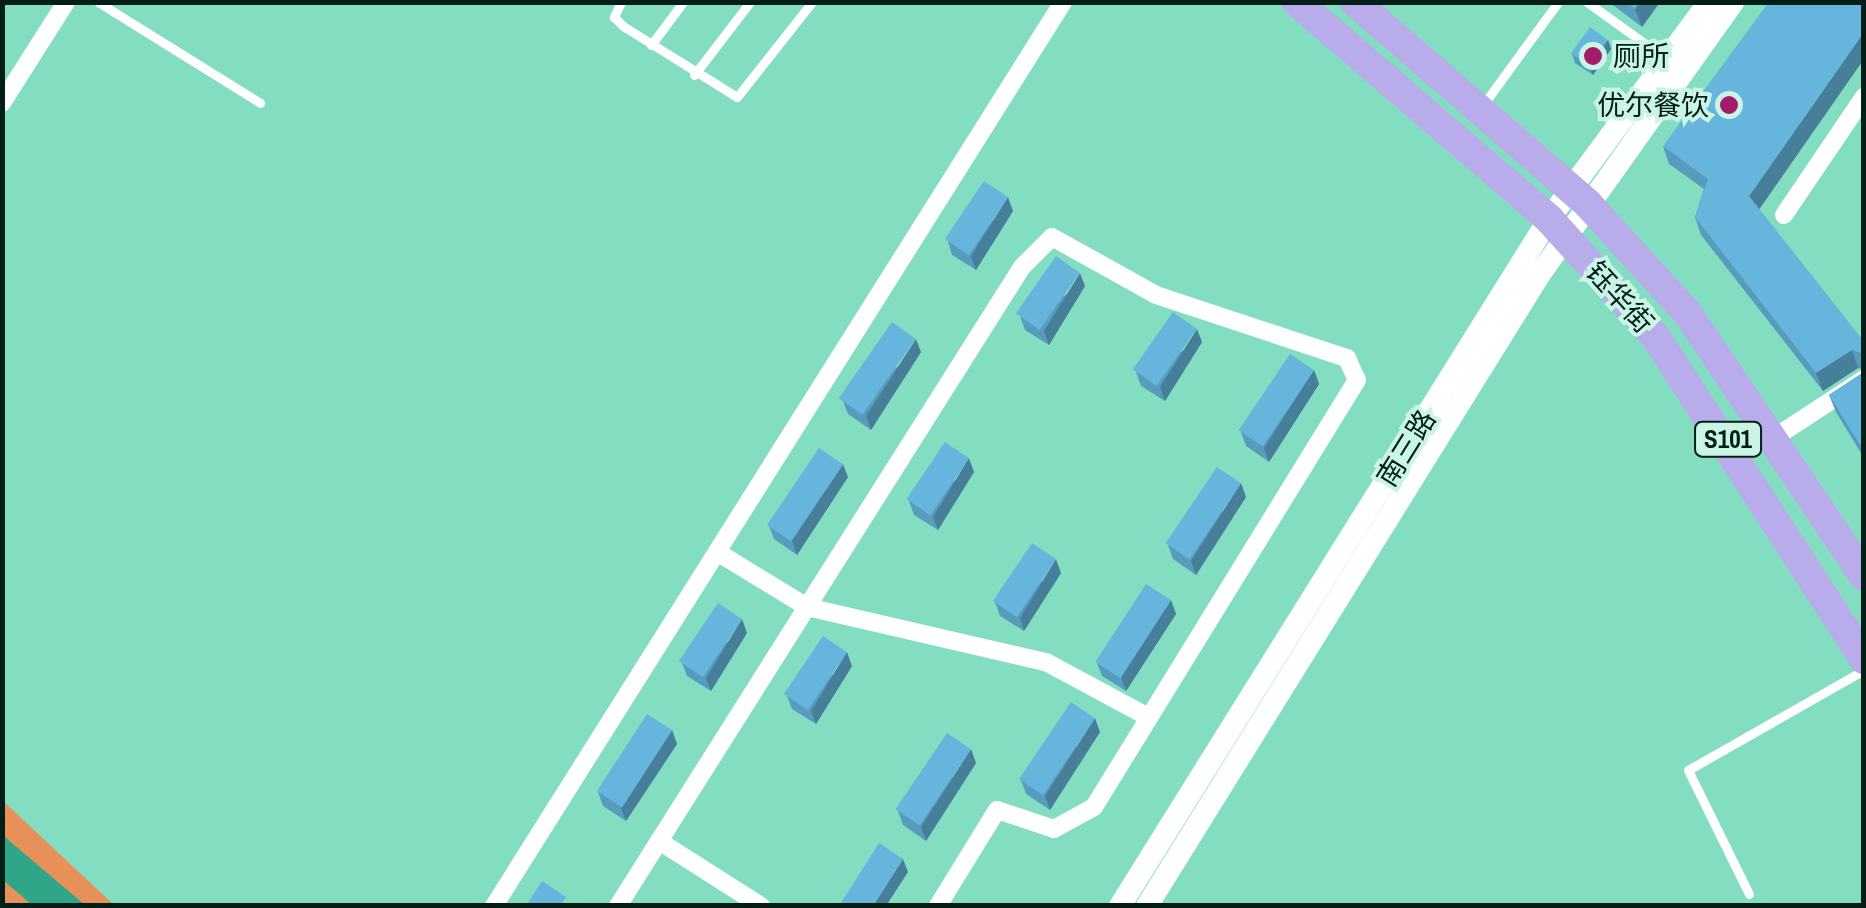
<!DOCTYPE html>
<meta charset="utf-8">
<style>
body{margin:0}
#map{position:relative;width:1866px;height:908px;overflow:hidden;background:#83dec1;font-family:"Archivo Narrow","Noto Sans SC",sans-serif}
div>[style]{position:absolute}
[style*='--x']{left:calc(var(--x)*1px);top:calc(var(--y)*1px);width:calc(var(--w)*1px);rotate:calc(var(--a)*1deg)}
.green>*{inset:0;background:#e7905a}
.water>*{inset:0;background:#2ea687}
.service>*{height:9px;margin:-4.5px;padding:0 4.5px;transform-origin:4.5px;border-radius:4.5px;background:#fff}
.minor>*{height:18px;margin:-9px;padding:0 9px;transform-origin:9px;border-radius:9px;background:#fff}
.tertiary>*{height:22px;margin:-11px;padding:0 11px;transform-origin:11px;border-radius:11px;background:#fff}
.primary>*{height:30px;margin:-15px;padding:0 15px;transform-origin:15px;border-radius:15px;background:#b9acea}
.wall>*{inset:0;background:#579cbd}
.shaded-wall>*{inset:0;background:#477f9a}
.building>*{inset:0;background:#65b5dc;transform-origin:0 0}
.dots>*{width:28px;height:28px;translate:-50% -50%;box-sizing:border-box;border:5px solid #caf5e6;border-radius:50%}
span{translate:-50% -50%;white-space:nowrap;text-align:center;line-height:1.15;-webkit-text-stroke:8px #caf5e6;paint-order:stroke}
.shield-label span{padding:2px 8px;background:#caf5e6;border:2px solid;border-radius:8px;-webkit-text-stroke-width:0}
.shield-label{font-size:25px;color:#021e16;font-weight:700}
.poi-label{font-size:28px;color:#021e16}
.left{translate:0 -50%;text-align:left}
.right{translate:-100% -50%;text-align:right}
.street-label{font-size:28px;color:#021e16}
.frame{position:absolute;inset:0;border:5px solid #021e16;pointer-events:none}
</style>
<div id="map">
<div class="green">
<div style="clip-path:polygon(3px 801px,114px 905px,3px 905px)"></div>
</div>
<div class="water">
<div style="clip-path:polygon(2px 834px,13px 844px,85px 905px,32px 905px,3px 880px)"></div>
</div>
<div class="service">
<div style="--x:98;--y:2;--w:191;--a:31.9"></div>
<div style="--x:621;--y:2;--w:17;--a:115"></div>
<div style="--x:614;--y:17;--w:13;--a:45"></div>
<div style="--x:623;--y:26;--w:134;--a:31.9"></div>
<div style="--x:737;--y:97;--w:121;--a:-51.7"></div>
<div style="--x:1587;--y:2;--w:96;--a:35.7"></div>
<div style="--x:651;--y:45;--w:54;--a:-53.3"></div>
<div style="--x:694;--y:75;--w:92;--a:-52.5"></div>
<div style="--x:1483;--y:105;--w:127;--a:-53.9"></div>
<div style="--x:1749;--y:894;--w:138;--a:-116.2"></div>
<div style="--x:1688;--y:770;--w:202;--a:-29.6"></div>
</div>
<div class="minor">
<div style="--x:2;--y:103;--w:120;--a:-57.6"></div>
<div style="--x:1784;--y:215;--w:143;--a:-55.9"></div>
<div style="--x:1777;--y:436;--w:104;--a:-33.2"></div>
<div style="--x:717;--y:552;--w:105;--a:31.4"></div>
<div style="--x:807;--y:607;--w:245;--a:13"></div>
<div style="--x:1046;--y:662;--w:116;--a:28.3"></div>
<div style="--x:659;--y:841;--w:121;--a:32.5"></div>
<div style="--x:494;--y:906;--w:1068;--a:-57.81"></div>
<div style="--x:618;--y:906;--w:756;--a:-57.7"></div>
<div style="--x:1022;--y:267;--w:42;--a:-45"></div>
<div style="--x:1052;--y:237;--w:119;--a:29.1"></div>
<div style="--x:1156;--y:295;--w:201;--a:18.3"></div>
<div style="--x:1347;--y:358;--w:24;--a:66"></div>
<div style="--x:1357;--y:380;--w:501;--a:121.63"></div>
<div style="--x:1094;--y:807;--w:46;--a:151.2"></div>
<div style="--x:1054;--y:829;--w:60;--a:-161.6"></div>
<div style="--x:997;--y:810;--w:113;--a:121.6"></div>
</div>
<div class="tertiary">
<div style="--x:1120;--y:906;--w:810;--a:-58.02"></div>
<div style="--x:1549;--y:219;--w:270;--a:-53.6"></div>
<div style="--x:1147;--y:906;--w:744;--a:-58.13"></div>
<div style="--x:1540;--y:274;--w:334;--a:-54.6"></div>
</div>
<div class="primary">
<div style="--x:1297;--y:2;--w:333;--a:40.7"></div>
<div style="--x:1549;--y:219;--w:158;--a:47.8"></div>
<div style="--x:1655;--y:336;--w:385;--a:57.1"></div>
<div style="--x:1355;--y:2;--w:308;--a:40.9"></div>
<div style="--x:1588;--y:204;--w:149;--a:47.7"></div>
<div style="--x:1688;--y:314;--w:316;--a:56.1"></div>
</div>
<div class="wall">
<div style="clip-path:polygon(1609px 2px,1660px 2px,1642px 27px)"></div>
<div style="clip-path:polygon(1608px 40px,1611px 49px,1593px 75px,1575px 63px,1572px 54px)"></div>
<div style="clip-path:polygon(1663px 146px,1759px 209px,1864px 342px,1864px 370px,1858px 368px,1823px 391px,1701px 235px,1695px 217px,1704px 189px,1669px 164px)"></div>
<div style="clip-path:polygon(1013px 211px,976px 270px,952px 255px,948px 241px)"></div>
<div style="clip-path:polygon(1085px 286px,1049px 345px,1025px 330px,1020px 316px)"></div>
<div style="clip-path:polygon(1202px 342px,1165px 401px,1141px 386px,1136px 372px)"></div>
<div style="clip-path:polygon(921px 352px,871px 430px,848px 414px,843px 401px)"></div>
<div style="clip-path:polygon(1314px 370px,1319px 384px,1269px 462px,1246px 446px,1241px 432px)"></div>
<div style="clip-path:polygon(1864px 372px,1864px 458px,1836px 412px,1829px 395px)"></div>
<div style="clip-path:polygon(974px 472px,938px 530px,914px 515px,909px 501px)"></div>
<div style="clip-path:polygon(848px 477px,797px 555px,774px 539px,769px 526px)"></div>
<div style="clip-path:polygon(1246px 497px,1196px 575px,1173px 559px,1168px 545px)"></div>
<div style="clip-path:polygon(1061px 573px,1024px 631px,1000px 616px,995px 602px)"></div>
<div style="clip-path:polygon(1171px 600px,1176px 614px,1126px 691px,1102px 676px,1097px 663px)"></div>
<div style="clip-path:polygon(747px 633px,711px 691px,687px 676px,682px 663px)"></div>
<div style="clip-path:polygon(852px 666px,816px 724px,792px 709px,787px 696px)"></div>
<div style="clip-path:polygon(672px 730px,677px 744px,626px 821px,603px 806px,598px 792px)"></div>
<div style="clip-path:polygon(1100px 732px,1050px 810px,1026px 794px,1021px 780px)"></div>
<div style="clip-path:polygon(976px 763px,926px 841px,903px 825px,898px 811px)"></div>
</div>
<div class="shaded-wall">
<div style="clip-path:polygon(1640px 2px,1660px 2px,1642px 27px,1635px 9px)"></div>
<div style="clip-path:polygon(1864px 32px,1864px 59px,1756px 214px,1749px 196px)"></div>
<div style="clip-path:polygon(1608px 40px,1611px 49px,1593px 75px,1589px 66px)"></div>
<div style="clip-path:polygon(1008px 197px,1013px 211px,976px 270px,971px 256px)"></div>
<div style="clip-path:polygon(1080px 273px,1085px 286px,1049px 345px,1044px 331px)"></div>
<div style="clip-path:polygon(1197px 329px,1202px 342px,1165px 401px,1160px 387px)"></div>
<div style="clip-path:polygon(916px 339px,921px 352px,871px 430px,866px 416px)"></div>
<div style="clip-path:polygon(1852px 350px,1858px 368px,1823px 391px,1816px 373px)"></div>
<div style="clip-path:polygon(1314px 370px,1319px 384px,1269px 462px,1264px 448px)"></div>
<div style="clip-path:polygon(969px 458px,974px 472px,938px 530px,933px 517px)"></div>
<div style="clip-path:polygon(843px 464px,848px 477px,797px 555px,792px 541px)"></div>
<div style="clip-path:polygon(1241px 483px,1246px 497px,1196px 575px,1191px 561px)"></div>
<div style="clip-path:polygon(1056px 559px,1061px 573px,1024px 631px,1020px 618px)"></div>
<div style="clip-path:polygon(1171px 600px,1176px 614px,1126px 691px,1121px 677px)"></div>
<div style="clip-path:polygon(742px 619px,747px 633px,711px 691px,706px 678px)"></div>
<div style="clip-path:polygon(847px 652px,852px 666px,816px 724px,811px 711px)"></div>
<div style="clip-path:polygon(1095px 718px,1100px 732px,1050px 810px,1045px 796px)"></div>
<div style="clip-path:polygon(672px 730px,677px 744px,626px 821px,621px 808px)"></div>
<div style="clip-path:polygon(971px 749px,976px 763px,926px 841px,921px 827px)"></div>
<div style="clip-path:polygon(903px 859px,908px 872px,886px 906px,873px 906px)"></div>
</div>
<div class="building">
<div style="clip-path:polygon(1626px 2px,1640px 2px,1635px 9px)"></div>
<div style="clip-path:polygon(1769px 2px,1864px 2px,1864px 32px,1749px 196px,1864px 342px,1864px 354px,1852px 350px,1816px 373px,1695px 217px,1708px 179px,1663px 146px)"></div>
<div style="left:1590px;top:27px;width:22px;height:32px;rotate:36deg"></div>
<div style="left:984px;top:181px;width:29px;height:70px;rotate:34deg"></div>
<div style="left:1056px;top:256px;width:29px;height:70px;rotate:35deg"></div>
<div style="left:1173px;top:312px;width:29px;height:70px;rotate:35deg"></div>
<div style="left:892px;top:322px;width:29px;height:93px;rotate:35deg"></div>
<div style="left:1290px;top:354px;width:29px;height:92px;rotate:34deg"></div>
<div style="clip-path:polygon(1864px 372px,1864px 451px,1829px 395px)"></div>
<div style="left:945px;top:442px;width:29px;height:69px;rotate:34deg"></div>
<div style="left:819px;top:448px;width:29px;height:93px;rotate:34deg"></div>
<div style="left:1217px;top:467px;width:29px;height:92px;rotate:34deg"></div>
<div style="left:1032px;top:543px;width:29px;height:70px;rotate:34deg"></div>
<div style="left:1146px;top:584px;width:30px;height:93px;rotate:33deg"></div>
<div style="left:718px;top:603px;width:29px;height:70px;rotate:34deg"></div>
<div style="left:823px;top:636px;width:29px;height:70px;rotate:34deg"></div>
<div style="left:1071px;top:702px;width:29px;height:93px;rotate:34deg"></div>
<div style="left:647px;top:714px;width:30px;height:92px;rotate:33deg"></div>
<div style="left:947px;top:733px;width:29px;height:92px;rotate:34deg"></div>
<div style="clip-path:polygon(879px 843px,903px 859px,873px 906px,839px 906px)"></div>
<div style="clip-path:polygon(542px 881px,566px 897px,560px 906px,526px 906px)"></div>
</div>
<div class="dots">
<div style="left:1593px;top:56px;background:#a21c6a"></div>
<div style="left:1729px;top:105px;background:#a21c6a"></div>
</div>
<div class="shield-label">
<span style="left:1728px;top:439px">S101</span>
</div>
<div class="poi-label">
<span class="left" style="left:1613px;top:56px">厕所</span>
<span class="right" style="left:1709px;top:105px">优尔餐饮</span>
</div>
<div class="street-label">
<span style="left:1620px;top:297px;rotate:48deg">钰华街</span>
<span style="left:1406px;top:448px;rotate:-58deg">南三路</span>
</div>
<div class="frame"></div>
</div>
